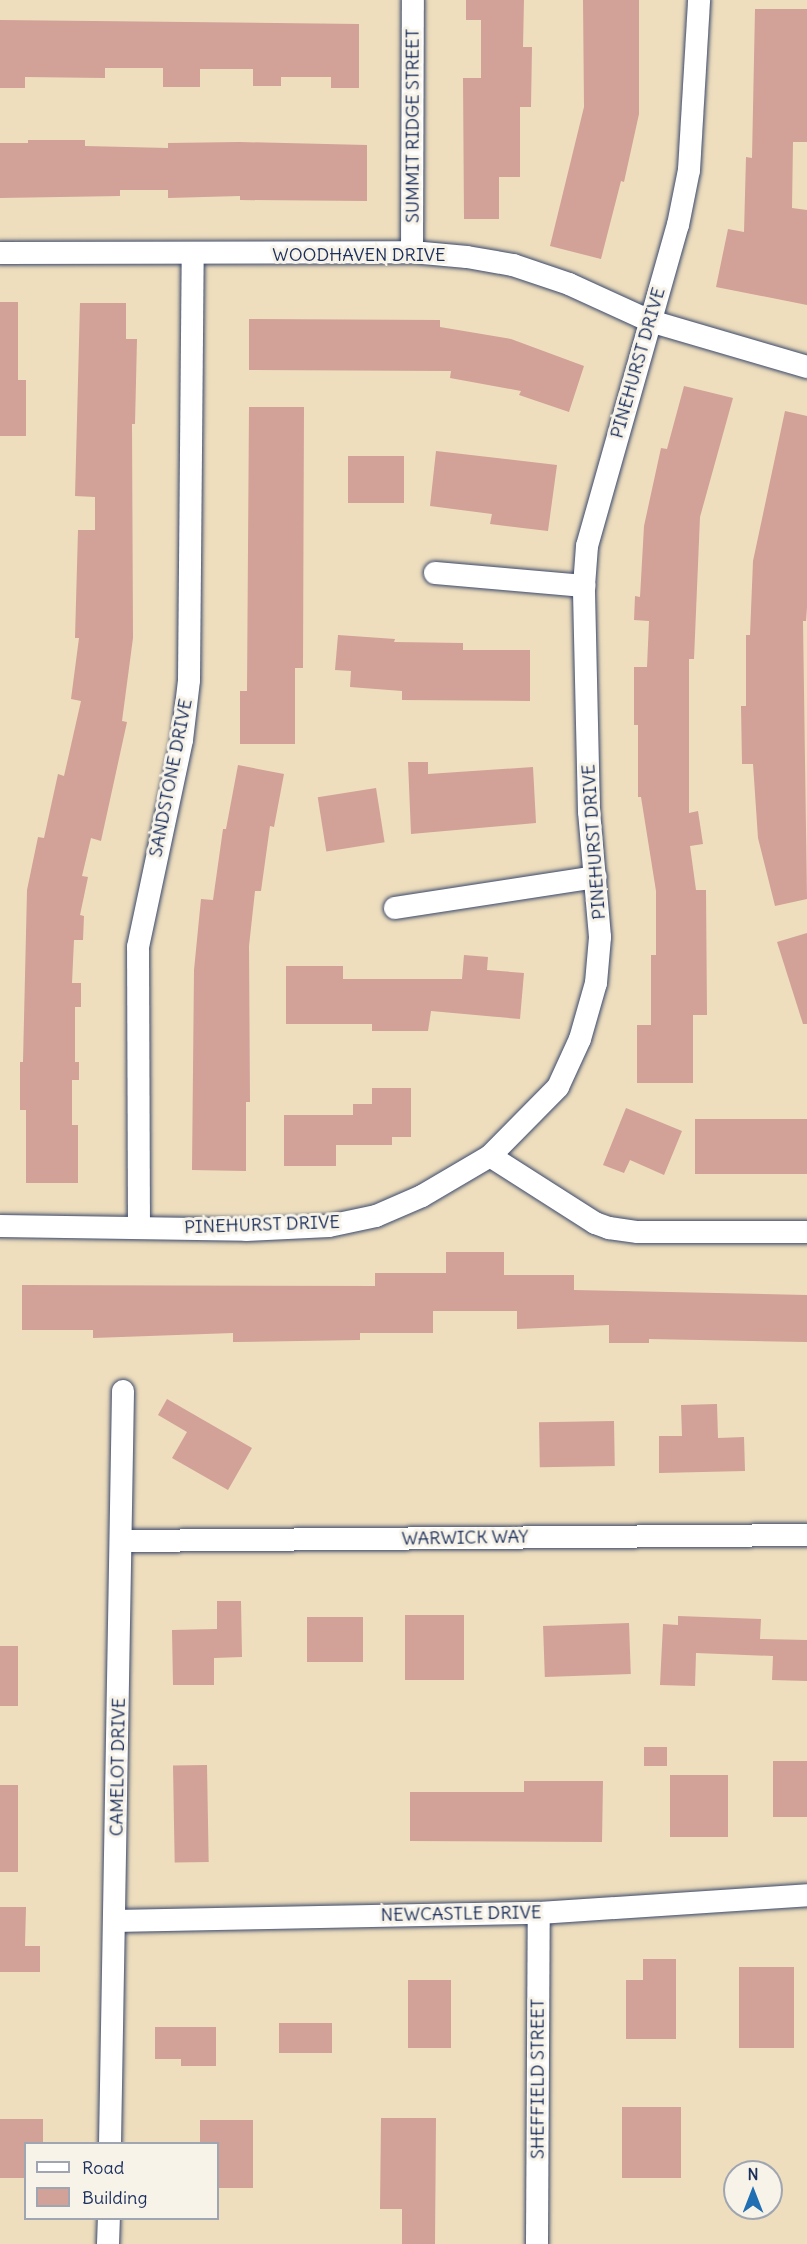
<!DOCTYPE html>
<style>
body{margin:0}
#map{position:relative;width:807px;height:2244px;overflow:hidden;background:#eedebd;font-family:Delius,sans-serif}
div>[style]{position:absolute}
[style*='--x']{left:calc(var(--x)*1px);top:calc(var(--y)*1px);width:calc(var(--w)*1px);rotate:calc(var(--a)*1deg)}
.building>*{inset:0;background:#d2a198;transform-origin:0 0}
.roads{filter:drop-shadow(0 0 2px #3b496c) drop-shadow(0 0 2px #3b496c)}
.minor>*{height:22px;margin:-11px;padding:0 11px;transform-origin:11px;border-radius:11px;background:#fff}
span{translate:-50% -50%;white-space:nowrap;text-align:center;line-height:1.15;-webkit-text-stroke:6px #f7f3e8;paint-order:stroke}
.street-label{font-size:18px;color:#1b2f5e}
.legend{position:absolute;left:24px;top:2142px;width:195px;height:78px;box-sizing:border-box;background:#f7f3e8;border:2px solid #9fa5b1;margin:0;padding:8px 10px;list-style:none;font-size:18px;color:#1b2f5e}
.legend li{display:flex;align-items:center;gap:12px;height:30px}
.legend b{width:30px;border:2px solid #9fa5b1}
.north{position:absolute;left:723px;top:2160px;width:60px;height:60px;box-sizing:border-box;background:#f7f3e8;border:2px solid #9fa5b1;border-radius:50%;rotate:0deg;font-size:16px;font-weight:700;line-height:24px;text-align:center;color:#1b2f5e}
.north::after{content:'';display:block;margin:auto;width:21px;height:27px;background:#1f6fb2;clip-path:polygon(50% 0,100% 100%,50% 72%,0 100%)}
</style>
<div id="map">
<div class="building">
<div style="clip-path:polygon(466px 0,524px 0,523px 47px,532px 47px,531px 107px,520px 107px,520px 177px,499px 177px,499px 219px,464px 219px,463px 78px,481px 78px,481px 20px,466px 20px)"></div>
<div style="clip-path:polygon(583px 0,639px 0,639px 114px,624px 182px,621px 181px,601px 259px,550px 246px,584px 107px)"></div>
<div style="clip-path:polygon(755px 9px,807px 9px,807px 142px,793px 142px,792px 208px,807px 210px,807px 305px,716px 287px,728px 229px,744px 232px,746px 157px,752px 158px)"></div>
<div style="clip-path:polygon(0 20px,359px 24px,359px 88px,331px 88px,331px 77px,281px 77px,281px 86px,253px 86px,253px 69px,200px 69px,200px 87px,163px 87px,163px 68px,105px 68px,105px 78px,25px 77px,25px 88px,0 88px)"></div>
<div style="clip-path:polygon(28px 140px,85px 140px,85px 146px,168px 148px,168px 143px,240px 142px,367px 145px,367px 201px,240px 200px,240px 196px,168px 198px,168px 190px,120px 190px,120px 196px,0 198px,0 143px,28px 143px)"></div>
<div style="clip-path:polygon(0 302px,18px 302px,18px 380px,26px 380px,26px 436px,0 436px)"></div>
<div style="clip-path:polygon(80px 303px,126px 303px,126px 339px,137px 339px,135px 424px,132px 424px,133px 638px,122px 721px,127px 722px,101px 841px,91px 838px,82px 876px,88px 877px,80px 915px,84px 916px,83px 940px,74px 940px,72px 983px,81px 983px,81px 1007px,75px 1007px,75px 1062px,79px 1062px,79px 1080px,72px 1080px,72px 1125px,78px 1125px,78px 1183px,26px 1183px,26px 1110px,20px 1110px,20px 1062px,23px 1062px,27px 890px,38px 837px,44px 838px,58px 774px,64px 776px,81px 701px,71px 699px,79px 638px,75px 638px,78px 530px,95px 530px,95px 497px,75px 496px)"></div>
<div style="clip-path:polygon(249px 319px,440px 320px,440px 327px,511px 339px,584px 366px,569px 412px,519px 395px,521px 391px,450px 378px,451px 371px,249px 370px)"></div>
<div style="clip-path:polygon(684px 386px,733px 398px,700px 517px,694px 659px,689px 659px,689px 813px,698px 811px,703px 844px,690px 846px,696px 890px,706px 890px,707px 1015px,693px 1015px,693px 1083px,637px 1083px,637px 1025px,651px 1025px,651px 955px,656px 955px,656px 891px,641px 797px,638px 797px,638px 725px,634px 725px,634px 667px,647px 667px,649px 621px,634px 620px,635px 596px,640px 597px,644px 526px,661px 448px,667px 449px)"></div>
<div style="clip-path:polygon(249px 407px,304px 407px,303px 668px,295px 668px,295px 744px,240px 744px,240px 691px,247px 691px)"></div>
<div style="clip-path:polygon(785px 411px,807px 416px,807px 607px,806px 621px,803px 621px,807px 899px,775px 906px,758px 838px,753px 764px,742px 764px,741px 706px,746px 706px,746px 635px,750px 635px,753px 561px)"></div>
<div style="clip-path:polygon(436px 451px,557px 465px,548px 531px,490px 524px,492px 514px,430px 506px)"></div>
<div style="left:348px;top:456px;width:56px;height:47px"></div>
<div style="clip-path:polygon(338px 635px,395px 639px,394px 642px,463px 643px,463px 650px,530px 650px,530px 701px,402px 700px,402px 691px,350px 687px,351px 671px,335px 670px)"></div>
<div style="clip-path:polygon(408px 762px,428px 762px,428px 774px,533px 767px,536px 823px,411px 834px)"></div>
<div style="clip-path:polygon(238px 765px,284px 774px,274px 827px,270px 826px,261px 891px,255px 891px,249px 946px,250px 1102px,246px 1102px,246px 1171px,192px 1170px,194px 970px,201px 899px,213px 900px,223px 829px,226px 829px)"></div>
<div style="left:376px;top:788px;width:55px;height:59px;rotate:81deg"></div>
<div style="clip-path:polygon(807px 933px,807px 1024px,803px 1024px,777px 942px)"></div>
<div style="clip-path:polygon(464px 955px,488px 957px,487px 970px,524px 973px,520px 1019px,431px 1011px,428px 1031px,372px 1031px,372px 1024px,286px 1024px,286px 966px,343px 966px,343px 979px,462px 979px)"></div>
<div style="clip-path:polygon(372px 1088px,411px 1088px,411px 1137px,392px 1137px,392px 1145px,336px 1145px,336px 1166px,284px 1166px,284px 1115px,353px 1115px,353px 1104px,372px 1104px)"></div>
<div style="clip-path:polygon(626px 1108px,682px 1131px,664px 1175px,630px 1160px,624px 1173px,603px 1165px)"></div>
<div style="left:695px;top:1119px;width:112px;height:55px"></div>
<div style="clip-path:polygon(446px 1252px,504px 1252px,504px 1275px,574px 1275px,574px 1290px,807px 1295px,807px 1342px,649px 1339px,649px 1343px,609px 1343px,609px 1325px,517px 1329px,517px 1311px,433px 1311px,433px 1333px,360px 1333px,360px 1340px,233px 1342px,233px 1333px,93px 1338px,93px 1330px,22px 1330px,22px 1285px,375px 1286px,375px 1273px,446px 1273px)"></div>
<div style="clip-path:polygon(167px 1399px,252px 1448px,228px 1490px,172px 1458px,187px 1432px,158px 1415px)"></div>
<div style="clip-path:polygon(717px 1404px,718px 1438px,744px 1437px,745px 1471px,659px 1473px,659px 1436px,682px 1436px,681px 1405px)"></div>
<div style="left:614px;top:1421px;width:45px;height:75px;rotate:89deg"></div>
<div style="clip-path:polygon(217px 1601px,241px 1601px,242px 1657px,214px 1658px,214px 1685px,173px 1685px,172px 1630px,217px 1629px)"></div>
<div style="left:405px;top:1615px;width:59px;height:65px"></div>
<div style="clip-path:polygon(678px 1616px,761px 1619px,760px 1639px,807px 1640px,807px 1681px,772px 1680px,773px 1656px,696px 1653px,695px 1686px,660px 1685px,663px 1624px,678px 1625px)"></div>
<div style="left:307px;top:1617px;width:56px;height:45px"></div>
<div style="left:629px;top:1623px;width:51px;height:86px;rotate:88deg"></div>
<div style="left:0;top:1646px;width:18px;height:60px"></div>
<div style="left:644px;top:1747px;width:23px;height:19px"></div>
<div style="left:807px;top:1761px;width:56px;height:34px;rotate:90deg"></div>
<div style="left:207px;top:1765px;width:97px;height:34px;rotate:89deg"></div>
<div style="left:670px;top:1775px;width:58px;height:62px"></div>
<div style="clip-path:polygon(524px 1781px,603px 1781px,602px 1842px,410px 1841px,410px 1792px,524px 1792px)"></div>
<div style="left:0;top:1785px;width:18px;height:87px"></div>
<div style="clip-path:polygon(0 1907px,26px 1907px,25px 1946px,40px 1946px,40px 1972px,0 1972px)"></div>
<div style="clip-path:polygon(643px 1959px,676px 1959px,676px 2039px,626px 2039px,626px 1980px,643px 1980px)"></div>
<div style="left:739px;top:1967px;width:55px;height:81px"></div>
<div style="left:408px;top:1980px;width:43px;height:68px"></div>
<div style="left:279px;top:2023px;width:53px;height:30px"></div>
<div style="clip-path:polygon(155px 2027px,216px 2027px,216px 2066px,181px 2066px,181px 2059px,155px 2059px)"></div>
<div style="left:622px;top:2107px;width:59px;height:71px"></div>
<div style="clip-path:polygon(381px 2118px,436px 2118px,435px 2244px,402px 2244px,402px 2209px,380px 2209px)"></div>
<div style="clip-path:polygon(0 2119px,43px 2119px,43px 2144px,26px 2144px,26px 2178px,0 2178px)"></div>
<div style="clip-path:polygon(200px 2120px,253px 2120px,253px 2188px,218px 2188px,218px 2144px,200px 2144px)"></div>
</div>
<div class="roads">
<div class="minor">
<div style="--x:412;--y:252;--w:252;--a:-89.8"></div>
<div style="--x:0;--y:253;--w:412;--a:-0.1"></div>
<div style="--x:412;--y:252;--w:55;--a:5.2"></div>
<div style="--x:467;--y:257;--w:47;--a:9.9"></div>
<div style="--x:513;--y:265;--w:59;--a:18.7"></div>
<div style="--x:569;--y:284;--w:89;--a:24.6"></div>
<div style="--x:650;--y:321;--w:164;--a:16.3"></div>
<div style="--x:435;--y:573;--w:150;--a:5"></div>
<div style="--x:395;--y:908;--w:203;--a:-8.8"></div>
<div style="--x:490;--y:1156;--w:125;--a:32.5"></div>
<div style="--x:595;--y:1223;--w:15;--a:20"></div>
<div style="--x:609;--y:1228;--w:29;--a:8"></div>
<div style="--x:638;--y:1232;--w:169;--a:0"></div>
<div style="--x:0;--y:1226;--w:246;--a:0.9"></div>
<div style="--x:246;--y:1230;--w:83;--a:-2.8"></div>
<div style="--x:329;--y:1226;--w:48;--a:-12"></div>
<div style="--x:376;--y:1216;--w:50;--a:-23.5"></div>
<div style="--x:422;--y:1196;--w:79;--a:-30.5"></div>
<div style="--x:490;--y:1156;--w:97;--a:-45.4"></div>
<div style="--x:558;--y:1087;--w:53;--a:-65.4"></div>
<div style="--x:580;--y:1039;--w:58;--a:-74.1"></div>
<div style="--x:596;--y:983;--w:46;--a:-85"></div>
<div style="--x:600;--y:937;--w:125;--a:-95"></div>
<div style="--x:589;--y:812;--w:226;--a:-91.3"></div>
<div style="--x:584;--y:586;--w:40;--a:-85.7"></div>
<div style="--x:587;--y:546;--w:334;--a:-74.2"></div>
<div style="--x:678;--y:225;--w:56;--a:-78.7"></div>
<div style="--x:689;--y:170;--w:170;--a:-86.6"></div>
<div style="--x:139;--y:1228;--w:281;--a:-90.2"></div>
<div style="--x:138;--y:947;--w:212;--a:-78"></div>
<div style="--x:182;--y:740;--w:60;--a:-83.3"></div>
<div style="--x:189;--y:680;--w:426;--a:-89.5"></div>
<div style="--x:123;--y:1541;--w:684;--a:-0.5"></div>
<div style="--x:114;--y:1921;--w:425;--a:-1.1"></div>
<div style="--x:539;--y:1913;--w:269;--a:-3.8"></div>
<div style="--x:110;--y:2144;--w:753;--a:-89.01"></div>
<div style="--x:108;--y:2244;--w:26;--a:-88"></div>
<div style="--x:537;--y:2244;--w:331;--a:-89.7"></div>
</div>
</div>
<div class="street-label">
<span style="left:413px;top:126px;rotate:-90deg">SUMMIT RIDGE STREET</span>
<span style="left:359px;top:255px">WOODHAVEN DRIVE</span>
<span style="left:638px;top:363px;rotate:-74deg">PINEHURST DRIVE</span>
<span style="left:171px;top:778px;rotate:-79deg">SANDSTONE DRIVE</span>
<span style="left:594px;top:842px;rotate:-94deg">PINEHURST DRIVE</span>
<span style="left:262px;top:1225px;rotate:-2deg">PINEHURST DRIVE</span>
<span style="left:465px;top:1538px;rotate:-1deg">WARWICK WAY</span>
<span style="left:118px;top:1767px;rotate:-89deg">CAMELOT DRIVE</span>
<span style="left:461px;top:1914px;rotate:-1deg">NEWCASTLE DRIVE</span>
<span style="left:538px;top:2079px;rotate:-90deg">SHEFFIELD STREET</span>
</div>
<ul class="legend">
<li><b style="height:8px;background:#fff"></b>Road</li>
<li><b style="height:16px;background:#d2a198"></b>Building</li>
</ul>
<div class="north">N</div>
</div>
